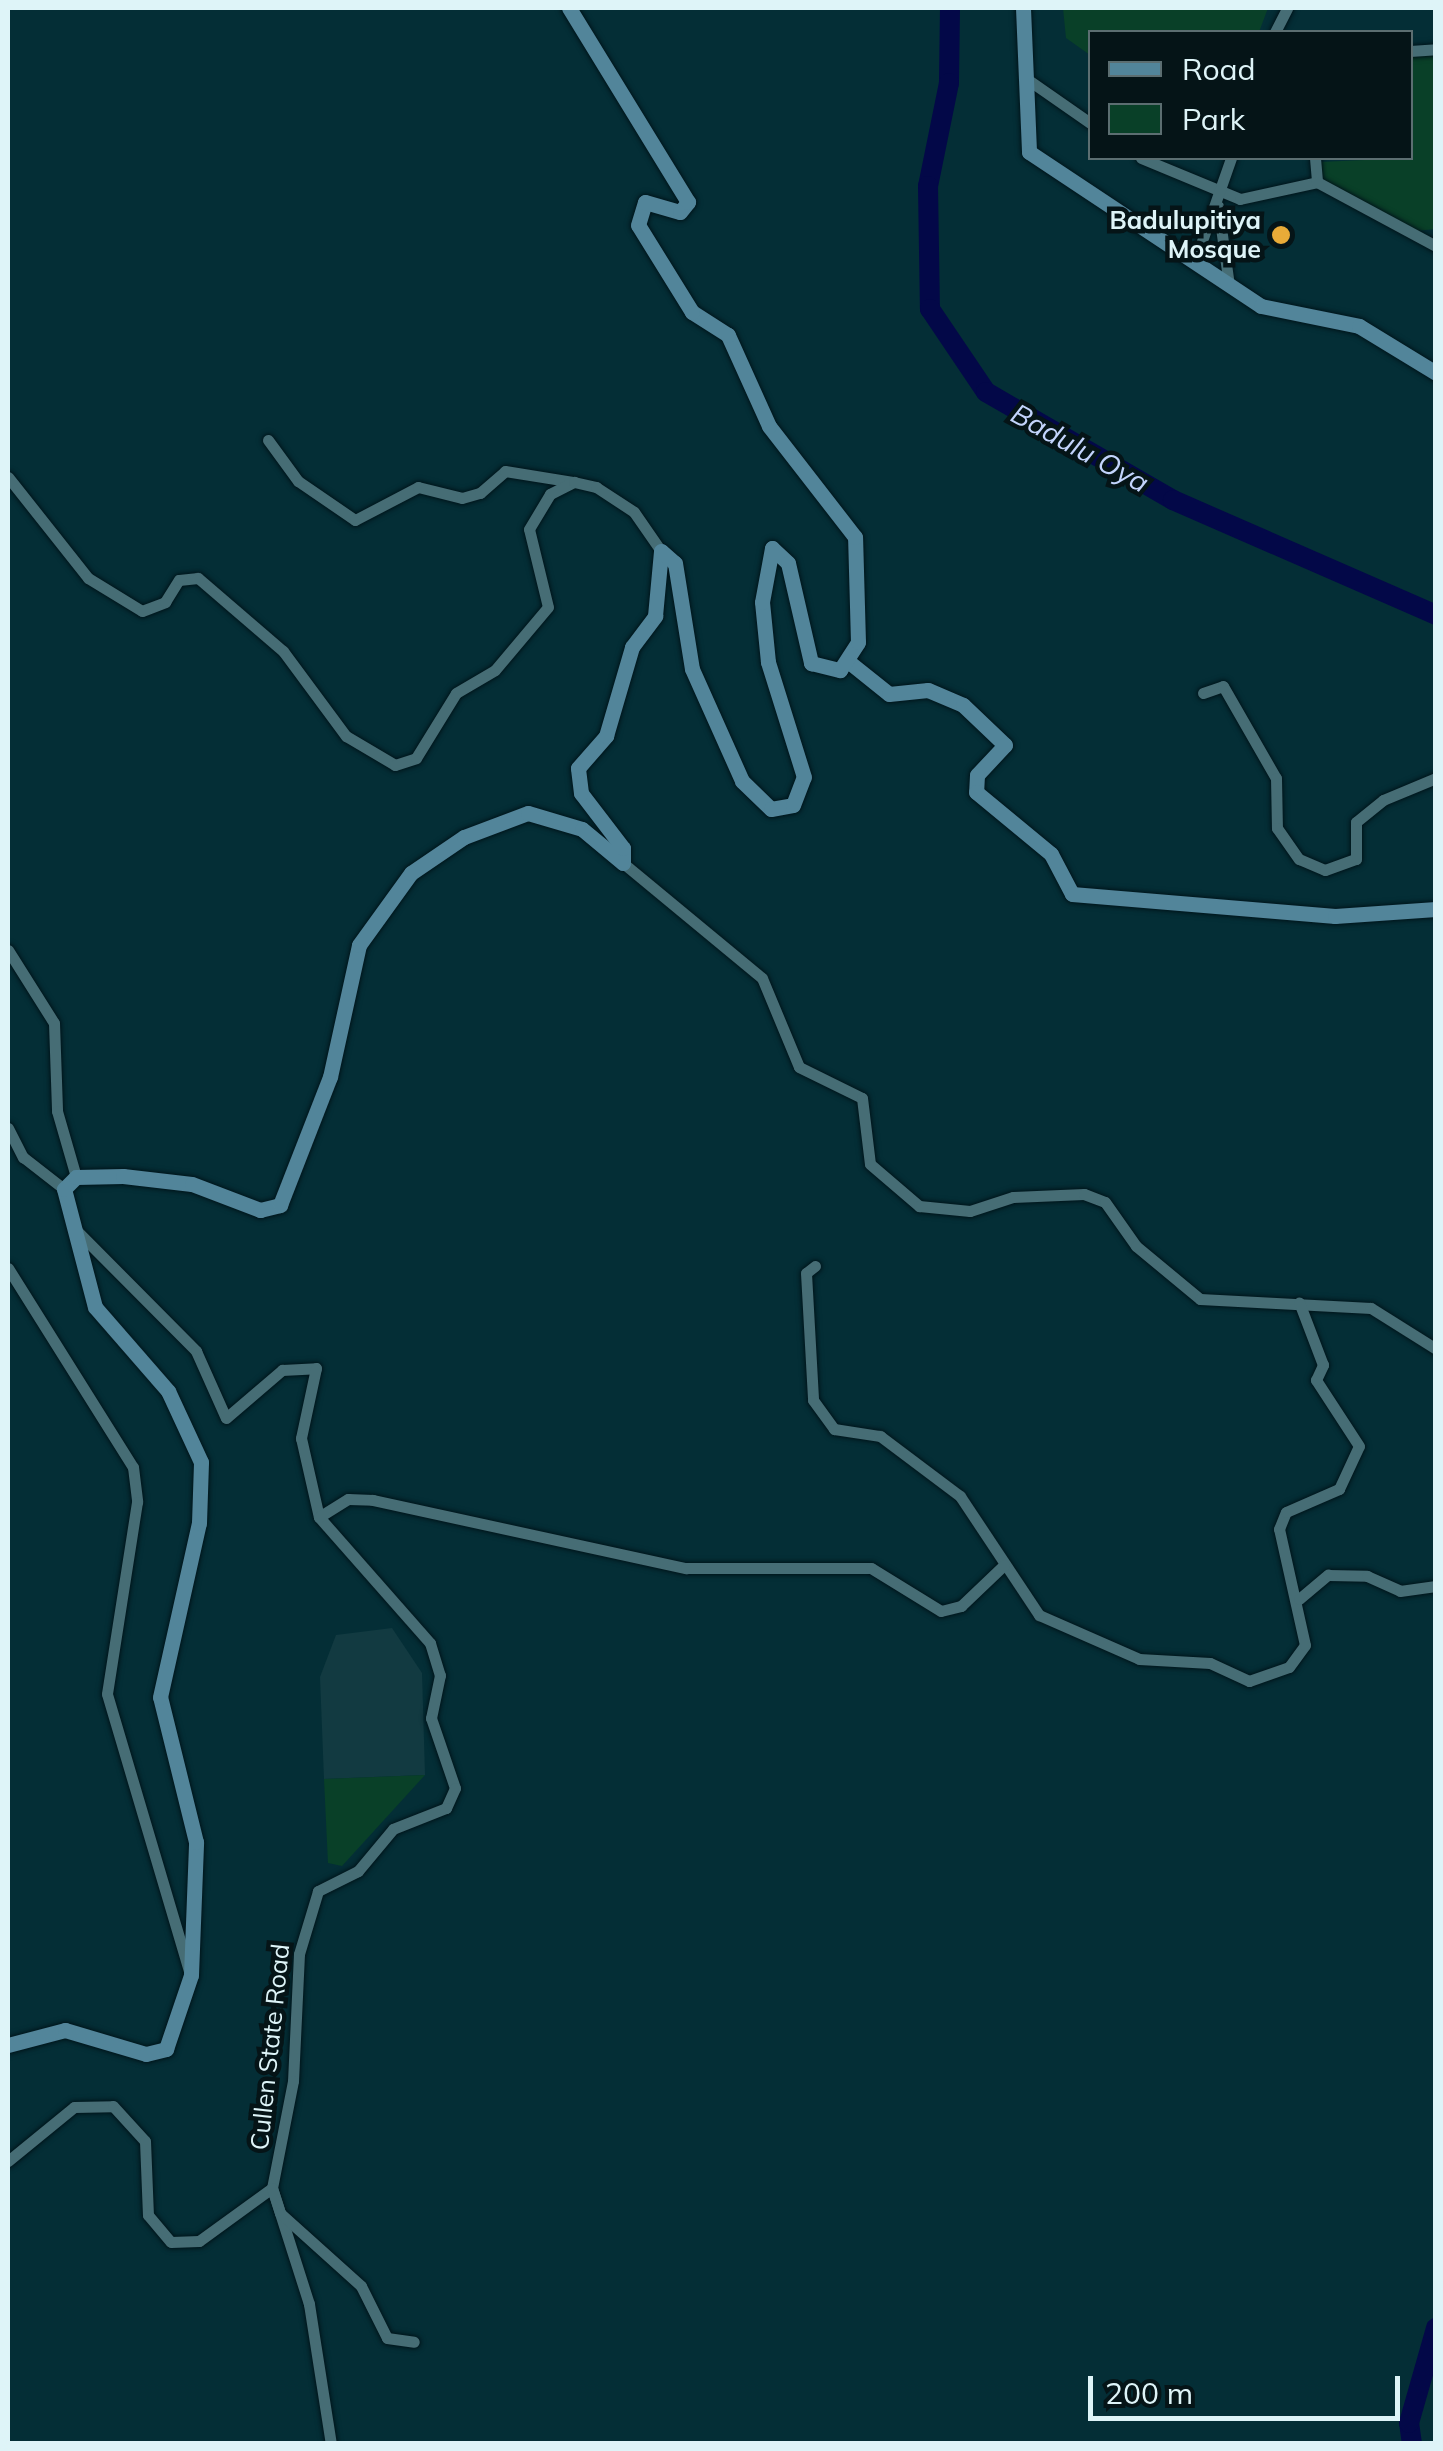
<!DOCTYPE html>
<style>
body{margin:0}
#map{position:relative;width:1443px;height:2451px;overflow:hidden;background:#042e36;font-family:Mulish,sans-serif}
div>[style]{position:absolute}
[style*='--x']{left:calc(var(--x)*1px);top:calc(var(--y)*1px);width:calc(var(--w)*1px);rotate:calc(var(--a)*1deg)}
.built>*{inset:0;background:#123a41}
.green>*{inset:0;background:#094028}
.river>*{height:20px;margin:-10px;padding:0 10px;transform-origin:10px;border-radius:10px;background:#030848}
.roads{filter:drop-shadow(0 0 2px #00151b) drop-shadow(0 0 2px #00151b)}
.street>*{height:11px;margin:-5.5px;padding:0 5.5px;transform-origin:5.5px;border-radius:5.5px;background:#466d75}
.secondary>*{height:15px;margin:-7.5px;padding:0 7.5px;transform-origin:7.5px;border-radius:7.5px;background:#52859a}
.dots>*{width:28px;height:28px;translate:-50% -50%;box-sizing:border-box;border:5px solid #051417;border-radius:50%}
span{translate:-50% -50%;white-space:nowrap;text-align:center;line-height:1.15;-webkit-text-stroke:9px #051417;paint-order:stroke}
.poi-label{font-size:25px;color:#def4f8;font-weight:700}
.right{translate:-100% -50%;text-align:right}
.street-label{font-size:25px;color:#def4f8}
.water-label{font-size:28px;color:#c3d4fc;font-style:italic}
.frame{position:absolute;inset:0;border:10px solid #def4f8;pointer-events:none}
.legend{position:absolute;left:1088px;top:30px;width:325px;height:130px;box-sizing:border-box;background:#051417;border:2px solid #5c6e71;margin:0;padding:12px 18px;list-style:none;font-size:30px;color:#def4f8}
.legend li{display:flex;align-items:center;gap:20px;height:50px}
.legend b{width:50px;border:2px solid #5c6e71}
.scale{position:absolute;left:1088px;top:2376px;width:312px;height:45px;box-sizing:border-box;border:5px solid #def4f8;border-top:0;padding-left:12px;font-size:30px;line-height:35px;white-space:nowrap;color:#def4f8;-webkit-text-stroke:8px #051417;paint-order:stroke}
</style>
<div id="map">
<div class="built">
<div style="clip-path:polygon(392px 1628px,422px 1673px,425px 1775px,324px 1779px,320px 1677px,336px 1635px)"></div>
</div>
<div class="green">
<div style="clip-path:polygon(1063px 8px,1268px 8px,1259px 32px,1090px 32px,1090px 55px,1066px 38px)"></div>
<div style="clip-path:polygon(1435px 53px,1435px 229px,1417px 231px,1320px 178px,1319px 162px,1410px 158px,1411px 57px)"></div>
<div style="clip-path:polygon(425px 1775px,342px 1866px,328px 1863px,324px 1779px)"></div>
</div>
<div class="river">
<div style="--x:950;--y:8;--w:75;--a:90.8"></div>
<div style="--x:949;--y:83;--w:105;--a:101.5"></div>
<div style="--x:928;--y:186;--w:123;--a:89.1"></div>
<div style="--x:930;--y:309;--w:100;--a:56"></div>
<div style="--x:986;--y:392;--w:216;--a:30"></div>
<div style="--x:1173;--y:500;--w:287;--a:23.6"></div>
<div style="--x:1412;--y:2444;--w:21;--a:-98"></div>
<div style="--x:1409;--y:2423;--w:99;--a:-74.1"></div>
</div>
<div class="roads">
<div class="street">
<div style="--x:1275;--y:32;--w:27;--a:-63"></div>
<div style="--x:1410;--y:51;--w:26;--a:-4"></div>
<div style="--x:1027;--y:79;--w:77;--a:34.9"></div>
<div style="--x:1141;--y:158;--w:107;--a:22.5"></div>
<div style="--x:1240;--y:199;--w:79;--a:-12.4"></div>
<div style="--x:1315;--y:158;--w:24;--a:85"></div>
<div style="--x:1317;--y:182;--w:135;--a:28.3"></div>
<div style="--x:1218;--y:206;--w:80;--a:82.1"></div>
<div style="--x:1196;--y:258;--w:106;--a:-70.7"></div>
<div style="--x:268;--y:440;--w:51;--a:53.8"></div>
<div style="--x:298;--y:481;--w:69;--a:34.4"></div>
<div style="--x:355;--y:520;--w:71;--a:-27.6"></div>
<div style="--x:418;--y:487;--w:45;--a:14"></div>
<div style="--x:462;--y:498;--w:19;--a:-16"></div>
<div style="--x:480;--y:493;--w:33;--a:-41"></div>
<div style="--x:505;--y:471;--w:70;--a:9.1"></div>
<div style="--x:8;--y:477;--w:129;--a:51.6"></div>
<div style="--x:88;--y:578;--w:63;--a:31.4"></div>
<div style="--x:142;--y:611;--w:25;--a:-21"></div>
<div style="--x:165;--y:602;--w:26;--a:-58"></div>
<div style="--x:179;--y:580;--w:19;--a:-6"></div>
<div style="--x:198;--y:578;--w:112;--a:40.7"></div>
<div style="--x:283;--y:651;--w:106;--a:53.5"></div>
<div style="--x:346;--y:736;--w:57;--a:30.6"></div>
<div style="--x:395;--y:765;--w:22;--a:-18"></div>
<div style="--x:416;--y:758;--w:76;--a:-58.4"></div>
<div style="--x:456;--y:693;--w:45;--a:-30.5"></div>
<div style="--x:495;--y:670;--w:82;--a:-49.9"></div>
<div style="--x:548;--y:607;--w:80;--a:-103.7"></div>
<div style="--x:529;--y:529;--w:41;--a:-59"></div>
<div style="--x:550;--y:494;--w:27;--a:-27"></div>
<div style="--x:574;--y:482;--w:23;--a:13"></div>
<div style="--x:596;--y:487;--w:45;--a:33.3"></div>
<div style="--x:634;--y:512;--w:47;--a:55.3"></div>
<div style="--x:1203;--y:693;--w:21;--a:-19"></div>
<div style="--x:1223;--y:686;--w:106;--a:60.1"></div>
<div style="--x:1276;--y:778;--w:50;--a:88.9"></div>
<div style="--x:1277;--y:828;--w:38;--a:55"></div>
<div style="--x:1299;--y:859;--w:28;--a:23"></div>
<div style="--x:1325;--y:870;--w:33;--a:-20"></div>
<div style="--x:1356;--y:859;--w:37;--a:-90"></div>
<div style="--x:1356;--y:822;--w:35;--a:-39"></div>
<div style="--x:1383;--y:800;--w:57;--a:-22.5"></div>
<div style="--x:623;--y:863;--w:180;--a:39.6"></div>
<div style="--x:762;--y:978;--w:96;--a:67.4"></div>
<div style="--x:799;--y:1067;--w:70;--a:26.2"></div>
<div style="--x:862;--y:1098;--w:66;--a:83.1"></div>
<div style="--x:870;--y:1164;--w:65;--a:40.6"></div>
<div style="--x:919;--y:1206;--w:51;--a:5.6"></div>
<div style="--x:970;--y:1211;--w:45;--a:-18"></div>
<div style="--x:1013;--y:1197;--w:71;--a:-2.4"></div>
<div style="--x:1084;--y:1194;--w:22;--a:21"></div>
<div style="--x:1105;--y:1202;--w:54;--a:54.8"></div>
<div style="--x:1136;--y:1246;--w:83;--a:39.6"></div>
<div style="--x:1200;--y:1299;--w:171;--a:3"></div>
<div style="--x:1371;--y:1308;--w:77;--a:32.2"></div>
<div style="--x:8;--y:950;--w:86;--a:57.8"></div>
<div style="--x:54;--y:1023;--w:88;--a:88"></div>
<div style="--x:57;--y:1111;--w:69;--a:73.9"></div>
<div style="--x:8;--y:1128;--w:33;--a:63"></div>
<div style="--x:23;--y:1157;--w:52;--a:38"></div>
<div style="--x:73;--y:1227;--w:175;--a:45.2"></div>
<div style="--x:196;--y:1351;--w:73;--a:65.9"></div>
<div style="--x:226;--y:1418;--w:74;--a:-40.6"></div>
<div style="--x:282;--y:1370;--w:34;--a:-3"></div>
<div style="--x:316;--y:1368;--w:72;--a:102.1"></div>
<div style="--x:301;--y:1438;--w:81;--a:77.2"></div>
<div style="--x:319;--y:1517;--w:168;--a:48.6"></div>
<div style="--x:430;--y:1643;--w:34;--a:73"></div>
<div style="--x:440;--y:1675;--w:44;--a:101.8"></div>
<div style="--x:431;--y:1718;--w:74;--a:71.1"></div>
<div style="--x:455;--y:1788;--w:22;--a:114"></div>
<div style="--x:446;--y:1808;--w:57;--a:158.4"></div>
<div style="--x:393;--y:1829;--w:55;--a:129.8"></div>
<div style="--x:358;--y:1871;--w:45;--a:153.4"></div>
<div style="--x:318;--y:1891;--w:66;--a:106.8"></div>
<div style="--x:299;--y:1954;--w:127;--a:92.7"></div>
<div style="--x:293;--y:2081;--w:109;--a:101.1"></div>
<div style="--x:272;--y:2188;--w:122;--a:72.3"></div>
<div style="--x:309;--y:2304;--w:142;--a:81.1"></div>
<div style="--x:815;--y:1266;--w:11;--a:142"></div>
<div style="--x:806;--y:1273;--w:127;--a:86.8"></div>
<div style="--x:813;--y:1400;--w:36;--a:54"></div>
<div style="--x:834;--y:1429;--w:47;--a:8.7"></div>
<div style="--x:880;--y:1436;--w:100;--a:36.9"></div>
<div style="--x:960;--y:1496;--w:143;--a:56.4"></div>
<div style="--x:1039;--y:1615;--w:109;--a:23.7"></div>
<div style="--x:1139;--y:1659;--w:71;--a:3.2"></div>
<div style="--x:1210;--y:1663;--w:43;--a:24.8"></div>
<div style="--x:1249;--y:1681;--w:42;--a:-19.3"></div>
<div style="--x:1289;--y:1667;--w:27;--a:-54"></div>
<div style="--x:1305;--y:1645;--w:119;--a:-102.6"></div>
<div style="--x:1279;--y:1529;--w:18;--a:-68"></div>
<div style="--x:1286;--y:1512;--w:58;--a:-23.5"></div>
<div style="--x:1339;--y:1489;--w:47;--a:-65.1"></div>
<div style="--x:1359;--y:1446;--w:79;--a:-123.1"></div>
<div style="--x:1316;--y:1380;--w:17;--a:-65"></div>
<div style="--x:1323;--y:1365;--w:67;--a:-110.9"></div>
<div style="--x:8;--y:1268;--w:235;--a:57.9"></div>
<div style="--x:133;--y:1467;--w:35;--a:83"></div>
<div style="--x:137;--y:1502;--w:194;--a:98.9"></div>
<div style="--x:107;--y:1694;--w:289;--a:73.5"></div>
<div style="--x:319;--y:1517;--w:34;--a:-32"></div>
<div style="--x:348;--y:1499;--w:25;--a:2"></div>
<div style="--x:373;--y:1500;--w:320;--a:12.3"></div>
<div style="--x:686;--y:1568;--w:185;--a:0"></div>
<div style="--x:871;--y:1568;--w:82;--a:31.6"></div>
<div style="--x:941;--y:1611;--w:21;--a:-14"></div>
<div style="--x:961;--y:1606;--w:59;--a:-43.6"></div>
<div style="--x:1299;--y:1599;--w:38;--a:-40"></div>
<div style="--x:1328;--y:1575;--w:39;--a:1"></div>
<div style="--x:1367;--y:1576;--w:36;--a:24"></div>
<div style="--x:1400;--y:1591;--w:36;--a:-8"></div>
<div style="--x:8;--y:2161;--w:85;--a:-39.3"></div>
<div style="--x:74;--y:2107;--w:39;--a:-1"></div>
<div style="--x:113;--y:2106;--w:47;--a:47.6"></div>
<div style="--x:145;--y:2141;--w:74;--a:87.7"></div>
<div style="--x:148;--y:2215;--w:35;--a:50"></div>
<div style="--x:171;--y:2242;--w:28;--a:-2"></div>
<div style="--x:199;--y:2241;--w:90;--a:-36"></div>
<div style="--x:272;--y:2188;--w:26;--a:72"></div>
<div style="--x:280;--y:2213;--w:109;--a:42"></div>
<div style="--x:361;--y:2286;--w:58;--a:63.4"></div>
<div style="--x:387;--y:2338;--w:27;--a:8"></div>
</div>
<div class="secondary">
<div style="--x:1023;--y:8;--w:144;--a:87.6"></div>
<div style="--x:1029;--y:152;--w:278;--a:33.6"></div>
<div style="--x:1261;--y:306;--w:100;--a:11.5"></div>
<div style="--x:1359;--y:326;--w:90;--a:31.4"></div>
<div style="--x:849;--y:662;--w:51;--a:38.7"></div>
<div style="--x:889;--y:694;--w:39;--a:-6"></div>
<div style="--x:928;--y:690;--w:38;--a:23"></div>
<div style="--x:963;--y:705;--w:58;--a:43.6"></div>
<div style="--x:1005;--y:745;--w:41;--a:133"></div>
<div style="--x:977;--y:775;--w:17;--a:93"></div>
<div style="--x:976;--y:792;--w:97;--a:39.6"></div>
<div style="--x:1051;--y:854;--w:45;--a:62.3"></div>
<div style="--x:1072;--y:894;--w:264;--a:4.8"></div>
<div style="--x:1335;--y:916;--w:101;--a:-4"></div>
<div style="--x:8;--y:2045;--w:59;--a:-14.7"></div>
<div style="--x:65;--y:2030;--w:84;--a:16.5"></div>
<div style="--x:146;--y:2054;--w:21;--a:-14"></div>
<div style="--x:166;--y:2049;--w:78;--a:-71.3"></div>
<div style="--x:191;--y:1975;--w:133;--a:-87.8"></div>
<div style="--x:196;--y:1842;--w:149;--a:-103.9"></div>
<div style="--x:160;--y:1697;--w:178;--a:-77.4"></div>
<div style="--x:199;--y:1523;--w:61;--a:-88.1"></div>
<div style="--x:201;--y:1462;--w:78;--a:-114.9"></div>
<div style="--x:168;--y:1391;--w:111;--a:-131"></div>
<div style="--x:95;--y:1307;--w:122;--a:-104.7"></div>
<div style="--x:64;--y:1189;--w:17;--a:-45"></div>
<div style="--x:76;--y:1177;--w:47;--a:-1.2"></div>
<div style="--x:123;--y:1176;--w:69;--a:6.6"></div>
<div style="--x:192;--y:1184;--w:73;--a:20.9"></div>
<div style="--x:260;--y:1210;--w:21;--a:-14"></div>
<div style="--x:280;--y:1205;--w:137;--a:-68.7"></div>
<div style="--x:330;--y:1077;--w:135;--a:-77.6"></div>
<div style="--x:359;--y:945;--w:89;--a:-54.2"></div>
<div style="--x:411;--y:873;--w:64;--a:-34.2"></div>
<div style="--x:464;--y:837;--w:68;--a:-20.6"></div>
<div style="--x:528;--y:813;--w:56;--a:16.5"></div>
<div style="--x:582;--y:829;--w:53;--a:39.7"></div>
<div style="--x:623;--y:863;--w:15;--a:-90"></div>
<div style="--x:623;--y:848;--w:69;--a:-127.4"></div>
<div style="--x:581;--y:793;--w:25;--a:-97"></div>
<div style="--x:578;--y:768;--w:43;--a:-48.8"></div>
<div style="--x:606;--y:736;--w:93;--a:-73.7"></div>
<div style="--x:632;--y:647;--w:39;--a:-53"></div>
<div style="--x:655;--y:616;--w:65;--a:-84.7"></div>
<div style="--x:661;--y:551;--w:18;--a:41"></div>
<div style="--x:675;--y:563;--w:107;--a:80.9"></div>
<div style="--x:692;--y:669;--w:123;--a:65.9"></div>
<div style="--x:742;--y:781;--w:40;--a:44"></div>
<div style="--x:771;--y:809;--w:22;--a:-10"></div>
<div style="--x:793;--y:805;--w:30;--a:-69"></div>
<div style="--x:804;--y:777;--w:121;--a:-107.4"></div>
<div style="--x:768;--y:662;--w:60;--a:-95.7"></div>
<div style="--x:762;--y:602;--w:55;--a:-79.5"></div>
<div style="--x:772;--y:548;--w:22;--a:43"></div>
<div style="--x:788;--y:563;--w:103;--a:77"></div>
<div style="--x:811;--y:663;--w:30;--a:14"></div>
<div style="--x:840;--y:670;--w:33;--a:-57"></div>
<div style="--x:858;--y:642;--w:105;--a:-91.6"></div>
<div style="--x:855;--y:537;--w:140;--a:-127.8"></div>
<div style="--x:769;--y:426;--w:100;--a:-114.3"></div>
<div style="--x:728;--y:335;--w:43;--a:-147.4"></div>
<div style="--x:692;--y:312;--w:102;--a:-121.8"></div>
<div style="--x:638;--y:225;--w:24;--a:-73"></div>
<div style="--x:645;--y:202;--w:36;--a:16"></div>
<div style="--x:680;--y:212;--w:13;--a:-51"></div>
<div style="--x:688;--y:202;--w:228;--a:-121.5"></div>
</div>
</div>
<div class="dots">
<div style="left:1281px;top:235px;background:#e9ab38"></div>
</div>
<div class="poi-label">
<span class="right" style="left:1261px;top:235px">Badulupitiya<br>Mosque</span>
</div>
<div class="street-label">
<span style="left:270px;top:2047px;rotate:-84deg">Cullen State Road</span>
</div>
<div class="water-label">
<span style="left:1080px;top:448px;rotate:29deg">Badulu Oya</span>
</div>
<div class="frame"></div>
<ul class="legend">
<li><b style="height:12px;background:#52859a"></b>Road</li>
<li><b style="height:28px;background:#094028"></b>Park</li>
</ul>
<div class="scale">200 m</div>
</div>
